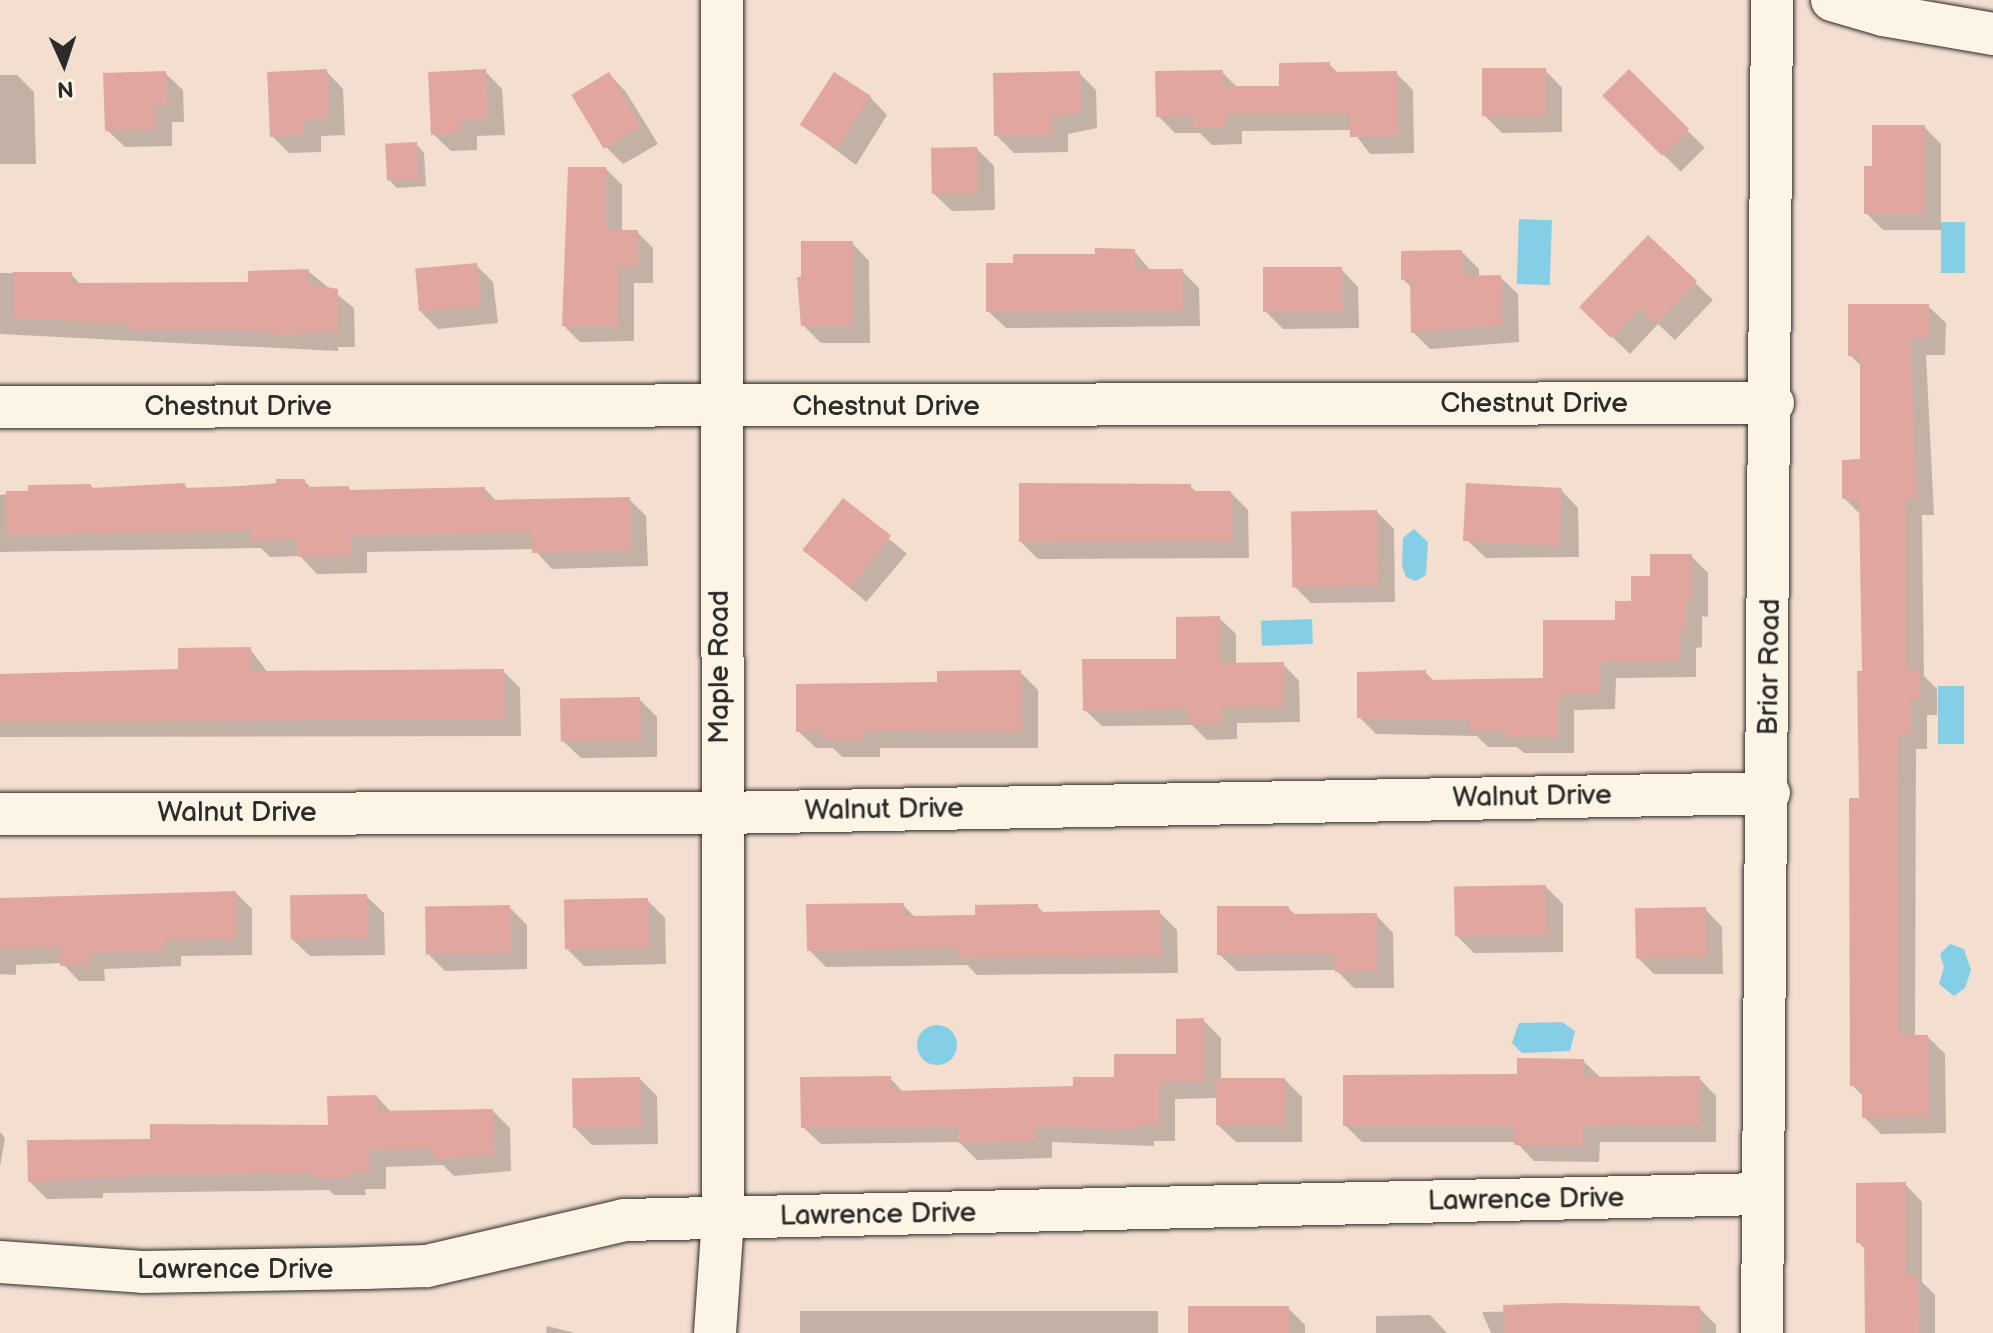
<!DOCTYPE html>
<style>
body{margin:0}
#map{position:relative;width:1993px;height:1333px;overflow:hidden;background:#f4ded0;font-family:"Balsamiq Sans",sans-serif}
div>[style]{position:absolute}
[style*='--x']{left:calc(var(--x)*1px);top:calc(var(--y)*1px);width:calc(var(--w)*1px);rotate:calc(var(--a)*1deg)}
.water>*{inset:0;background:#84cfe5;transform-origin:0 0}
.round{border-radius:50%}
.shadow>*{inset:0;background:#0003;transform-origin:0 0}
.building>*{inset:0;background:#e1a79f;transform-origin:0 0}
.roads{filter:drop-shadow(0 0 2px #2b2b2b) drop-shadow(0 0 2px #2b2b2b)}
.minor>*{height:42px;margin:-21px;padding:0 21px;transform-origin:21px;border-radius:21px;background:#fcf5e5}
span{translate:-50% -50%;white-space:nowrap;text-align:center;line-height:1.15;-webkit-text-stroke:8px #fcf5e5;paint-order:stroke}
.street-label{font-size:28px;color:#2b2b2b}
.north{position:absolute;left:24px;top:24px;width:80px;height:80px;-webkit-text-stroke:6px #fcf5e5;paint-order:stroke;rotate:177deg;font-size:22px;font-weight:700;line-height:32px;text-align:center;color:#2b2b2b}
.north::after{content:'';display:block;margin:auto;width:28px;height:36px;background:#2b2b2b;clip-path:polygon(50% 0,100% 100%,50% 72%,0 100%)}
</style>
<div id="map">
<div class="water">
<div style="left:1519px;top:219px;width:33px;height:65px;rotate:2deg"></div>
<div style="left:1941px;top:222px;width:24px;height:51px"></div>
<div style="clip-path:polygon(1414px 529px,1428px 542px,1426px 575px,1416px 581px,1406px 577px,1402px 566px,1403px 538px)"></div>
<div style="left:1312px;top:619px;width:25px;height:51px;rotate:88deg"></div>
<div style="left:1938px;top:686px;width:26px;height:58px"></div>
<div style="clip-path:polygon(1950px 944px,1964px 949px,1971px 970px,1965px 988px,1954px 996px,1939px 984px,1944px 967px,1940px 954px)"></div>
<div style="clip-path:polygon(1562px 1022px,1575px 1031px,1570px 1051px,1522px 1053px,1512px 1043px,1519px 1023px)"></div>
<div class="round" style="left:917px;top:1025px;width:40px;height:40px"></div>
</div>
<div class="shadow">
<div style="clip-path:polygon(1329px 64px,1339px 74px,1396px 73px,1413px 90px,1414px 153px,1370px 154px,1352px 130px,1242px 131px,1242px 144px,1212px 145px,1200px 133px,1175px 133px,1158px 116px,1222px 72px,1238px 88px,1281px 88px)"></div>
<div style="clip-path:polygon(1545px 70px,1562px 88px,1562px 132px,1502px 133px,1484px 115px)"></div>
<div style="clip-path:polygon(326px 71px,343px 89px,345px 135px,321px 136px,321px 152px,289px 153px,272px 136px)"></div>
<div style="clip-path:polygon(485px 71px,502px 89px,505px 135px,477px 136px,477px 150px,451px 151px,433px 134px)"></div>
<div style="left:1629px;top:72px;width:107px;height:34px;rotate:45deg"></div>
<div style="clip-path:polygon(165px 73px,183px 90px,184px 122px,172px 122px,172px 146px,125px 147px,107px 130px)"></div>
<div style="clip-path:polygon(1079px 73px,1096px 90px,1097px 128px,1068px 134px,1068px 152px,1014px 153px,996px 135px)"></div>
<div style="clip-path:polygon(609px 74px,626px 92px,658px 144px,623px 164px,606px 147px,574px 95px)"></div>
<div style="clip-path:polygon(0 75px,17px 75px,34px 92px,36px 164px,0 164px)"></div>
<div style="clip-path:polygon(870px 97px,887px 115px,856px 165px,804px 126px)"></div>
<div style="clip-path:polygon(1924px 127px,1941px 144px,1941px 230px,1883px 230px,1866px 213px,1874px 168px)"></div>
<div style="clip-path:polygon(416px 144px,424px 153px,426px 186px,397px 188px,389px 180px)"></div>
<div style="clip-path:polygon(977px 149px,994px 166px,995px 210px,952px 211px,934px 194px)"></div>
<div style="clip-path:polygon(606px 169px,622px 185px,622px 232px,637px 232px,653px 248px,653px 283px,634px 283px,634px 341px,580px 342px,564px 326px)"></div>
<div style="clip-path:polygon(1648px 237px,1713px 300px,1675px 340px,1658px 324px,1630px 354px,1581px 307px)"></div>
<div style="clip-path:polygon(852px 243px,869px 261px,870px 343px,821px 343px,803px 325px,803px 279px)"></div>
<div style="clip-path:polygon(1134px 251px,1151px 271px,1182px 271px,1199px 288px,1200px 326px,1006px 328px,988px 311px,1015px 265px)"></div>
<div style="clip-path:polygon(1462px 252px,1479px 269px,1479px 277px,1500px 277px,1518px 294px,1519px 342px,1430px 349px,1413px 332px,1412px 288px,1403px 279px)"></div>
<div style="clip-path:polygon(476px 265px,493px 282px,498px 323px,438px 329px,421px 312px)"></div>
<div style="clip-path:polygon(1341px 269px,1358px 287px,1359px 328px,1283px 329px,1266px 312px)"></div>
<div style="clip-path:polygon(308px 271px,354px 308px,355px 347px,338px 347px,338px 351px,0 334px,0 273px,71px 274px,81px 285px,250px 284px)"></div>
<div style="clip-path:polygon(1928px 306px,1946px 323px,1945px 355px,1926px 355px,1934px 515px,1922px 515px,1924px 676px,1937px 689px,1937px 715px,1927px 715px,1927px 749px,1916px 749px,1915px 1037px,1928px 1037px,1945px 1054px,1946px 1133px,1881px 1134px,1864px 1117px,1864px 1097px,1852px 1085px,1864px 673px,1861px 515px,1844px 498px,1862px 461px,1862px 367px,1850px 355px)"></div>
<div style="clip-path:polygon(304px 481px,312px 489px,348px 488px,353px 492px,485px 489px,497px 502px,629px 499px,646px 516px,648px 566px,552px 569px,534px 549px,367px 552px,367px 573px,317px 574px,300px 556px,270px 557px,261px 548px,0 552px,0 495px,91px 486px,95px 490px,184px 485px,189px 490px)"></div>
<div style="clip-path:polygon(1190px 486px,1197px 493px,1231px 493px,1248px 510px,1249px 558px,1038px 559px,1021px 542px)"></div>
<div style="clip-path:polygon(1561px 490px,1578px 508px,1579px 557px,1486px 558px,1468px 541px)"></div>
<div style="left:844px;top:501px;width:82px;height:63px;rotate:40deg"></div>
<div style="clip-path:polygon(1377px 512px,1394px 529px,1395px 602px,1311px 603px,1294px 586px)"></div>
<div style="clip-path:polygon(1691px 556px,1708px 573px,1708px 617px,1702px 616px,1702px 647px,1696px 648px,1696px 677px,1616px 678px,1615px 709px,1574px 710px,1574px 753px,1524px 753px,1517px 747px,1488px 747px,1477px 736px,1376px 734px,1359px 717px,1425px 672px,1435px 682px,1545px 680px,1617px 622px,1652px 578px)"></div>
<div style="clip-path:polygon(1219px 618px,1236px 634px,1236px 665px,1283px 664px,1299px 681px,1300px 722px,1237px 723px,1237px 739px,1207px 740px,1192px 725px,1102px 726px,1085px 710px,1178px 661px)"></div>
<div style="clip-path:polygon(250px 649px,268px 673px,503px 671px,520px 688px,521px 736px,0 737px,0 676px,180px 671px)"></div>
<div style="clip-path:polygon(1020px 672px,1038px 690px,1038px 748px,880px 748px,880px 757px,842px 757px,833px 748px,816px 748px,798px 731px,939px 684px)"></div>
<div style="clip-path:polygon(639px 699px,657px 717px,657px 757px,581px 758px,563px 741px)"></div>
<div style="clip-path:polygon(1546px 887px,1563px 904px,1563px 952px,1474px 953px,1457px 936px)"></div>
<div style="clip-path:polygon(236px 893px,252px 909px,252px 955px,181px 956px,181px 966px,104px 969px,105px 981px,79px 981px,62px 963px,16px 965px,16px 975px,0 974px,0 924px)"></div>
<div style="clip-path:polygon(366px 896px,384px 913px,385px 955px,310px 956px,292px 939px)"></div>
<div style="clip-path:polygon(647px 900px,665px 918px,666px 964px,584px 966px,567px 949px)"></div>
<div style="clip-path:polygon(903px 905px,916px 918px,977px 917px,1037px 906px,1045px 914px,1159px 912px,1177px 930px,1178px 973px,977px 975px,967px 965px,826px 967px,809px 950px)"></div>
<div style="clip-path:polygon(509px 907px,527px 925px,527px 969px,445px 971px,427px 953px)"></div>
<div style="clip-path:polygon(1288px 908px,1297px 916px,1376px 915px,1393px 933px,1394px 988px,1354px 988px,1336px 970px,1237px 971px,1219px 954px)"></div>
<div style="clip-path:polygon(1705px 909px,1722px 927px,1723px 974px,1654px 974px,1637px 957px)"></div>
<div style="clip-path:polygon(1203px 1020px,1221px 1038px,1221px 1080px,1285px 1080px,1302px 1097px,1302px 1142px,1236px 1142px,1218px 1125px,1218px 1098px,1175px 1099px,1175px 1141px,1154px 1141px,1154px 1146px,1052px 1142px,1052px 1158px,977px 1160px,959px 1142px,821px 1144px,803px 1127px,890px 1078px,904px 1093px,1075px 1088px,1116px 1079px,1178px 1056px)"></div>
<div style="clip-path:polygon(1583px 1061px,1602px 1079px,1699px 1078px,1716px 1096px,1716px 1142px,1600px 1142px,1599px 1162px,1534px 1161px,1516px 1142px,1362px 1142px,1345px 1125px)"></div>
<div style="clip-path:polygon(640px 1079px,657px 1096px,658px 1144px,592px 1145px,575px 1128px)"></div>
<div style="clip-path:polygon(377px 1097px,392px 1113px,493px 1111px,510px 1128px,511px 1171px,454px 1176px,443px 1165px,386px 1167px,386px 1189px,365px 1189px,366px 1195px,334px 1195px,329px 1190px,103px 1193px,103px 1198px,47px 1199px,30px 1182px,152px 1141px,330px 1127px)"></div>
<div style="clip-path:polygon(0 1132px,5px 1138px,0 1167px)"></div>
<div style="clip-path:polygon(1905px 1184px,1922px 1202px,1922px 1282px,1935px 1295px,1935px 1333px,1867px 1333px,1866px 1250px,1858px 1242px)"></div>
<div style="clip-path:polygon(1288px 1308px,1305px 1325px,1305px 1333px,1228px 1333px)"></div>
<div style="clip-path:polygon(1699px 1308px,1716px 1325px,1716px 1333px,1491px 1333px,1482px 1312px)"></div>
<div style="left:800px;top:1311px;width:358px;height:22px"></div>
<div style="clip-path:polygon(1430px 1315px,1447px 1333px,1376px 1333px,1376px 1316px)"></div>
<div style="clip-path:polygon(547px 1326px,575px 1333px,546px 1333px)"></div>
</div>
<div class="building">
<div style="clip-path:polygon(1330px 62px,1330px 72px,1397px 71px,1398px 136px,1350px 137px,1350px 113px,1225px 114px,1225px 128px,1193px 128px,1193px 116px,1156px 117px,1155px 71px,1223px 70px,1223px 86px,1279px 86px,1279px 63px)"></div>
<div style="left:1546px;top:68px;width:48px;height:64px;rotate:90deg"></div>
<div style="clip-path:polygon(327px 69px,329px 118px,304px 120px,304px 135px,270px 137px,267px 72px)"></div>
<div style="clip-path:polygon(486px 69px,488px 118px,460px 120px,461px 133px,431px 135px,428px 72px)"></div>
<div style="left:1629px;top:69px;width:85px;height:38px;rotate:45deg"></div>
<div style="clip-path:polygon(166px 71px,167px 105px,155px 106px,156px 129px,105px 131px,103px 73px)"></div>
<div style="clip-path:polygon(1080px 71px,1081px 112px,1051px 117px,1052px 136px,994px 136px,993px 73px)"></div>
<div style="left:609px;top:72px;width:63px;height:44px;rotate:59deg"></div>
<div style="left:834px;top:72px;width:44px;height:63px;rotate:33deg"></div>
<div style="clip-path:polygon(1872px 125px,1925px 125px,1925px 214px,1864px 214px,1864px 166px,1872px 166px)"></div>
<div style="left:417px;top:142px;width:37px;height:32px;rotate:87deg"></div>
<div style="left:977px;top:147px;width:46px;height:46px;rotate:89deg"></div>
<div style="clip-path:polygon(568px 167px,606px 167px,606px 230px,638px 230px,638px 267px,619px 267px,618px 326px,562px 326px)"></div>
<div style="clip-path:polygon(1648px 235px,1697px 281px,1656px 324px,1640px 308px,1611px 338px,1579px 307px)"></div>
<div style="clip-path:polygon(801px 241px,853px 241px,853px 326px,801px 326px,797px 277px,801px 277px)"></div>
<div style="clip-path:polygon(1095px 248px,1135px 249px,1135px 269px,1183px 269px,1183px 310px,986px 312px,986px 263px,1013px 263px,1013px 254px,1095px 254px)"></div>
<div style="clip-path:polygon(1462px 250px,1463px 276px,1501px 275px,1502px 325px,1411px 333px,1410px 279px,1401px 280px,1401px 251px)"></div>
<div style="left:477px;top:263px;width:43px;height:62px;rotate:85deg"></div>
<div style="left:1342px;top:267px;width:45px;height:79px;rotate:90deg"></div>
<div style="clip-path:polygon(309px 269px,309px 284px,338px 289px,338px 331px,284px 335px,252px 330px,130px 330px,130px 324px,13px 318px,13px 272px,72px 272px,72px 283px,248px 282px,248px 271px)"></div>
<div style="clip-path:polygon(1848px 304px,1929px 304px,1929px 338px,1910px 338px,1917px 498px,1906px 498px,1907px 670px,1920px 670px,1920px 699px,1910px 699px,1911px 733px,1899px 733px,1898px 752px,1899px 1035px,1928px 1035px,1929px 1117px,1862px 1118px,1862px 1086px,1850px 1086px,1849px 798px,1859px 798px,1857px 671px,1862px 671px,1859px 499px,1842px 499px,1842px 460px,1860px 459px,1860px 356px,1848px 356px)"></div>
<div style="clip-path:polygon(276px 479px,305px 479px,305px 487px,349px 486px,349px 490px,485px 487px,486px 500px,630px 497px,631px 550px,532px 553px,532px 532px,350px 536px,351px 556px,298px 557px,297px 539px,251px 541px,251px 531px,7px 535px,6px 491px,28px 491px,28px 485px,91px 484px,91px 488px,185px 483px,185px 488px,276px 485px)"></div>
<div style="clip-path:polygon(1019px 483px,1191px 484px,1191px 491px,1231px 491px,1232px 541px,1019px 542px)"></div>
<div style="left:1466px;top:483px;width:96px;height:58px;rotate:3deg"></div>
<div style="left:843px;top:498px;width:61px;height:66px;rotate:38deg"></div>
<div style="left:1377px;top:510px;width:76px;height:86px;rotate:89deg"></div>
<div style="clip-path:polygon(1650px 554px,1692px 554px,1692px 601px,1686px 600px,1686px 631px,1680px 632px,1680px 661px,1600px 662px,1599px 693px,1558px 694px,1558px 737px,1505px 737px,1505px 731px,1469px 731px,1469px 720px,1357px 718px,1357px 672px,1426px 670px,1426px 680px,1543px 678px,1543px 620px,1615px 620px,1615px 601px,1631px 601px,1631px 576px,1650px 576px)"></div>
<div style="clip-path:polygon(1220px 616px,1220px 663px,1284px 662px,1284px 706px,1222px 707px,1222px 724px,1188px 724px,1188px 709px,1083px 711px,1082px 659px,1176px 659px,1176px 617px)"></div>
<div style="clip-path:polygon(251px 647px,251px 671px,504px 669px,504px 719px,0 722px,0 674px,178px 669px,178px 648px)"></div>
<div style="clip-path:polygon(1021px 670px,1022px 732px,864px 731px,864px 740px,822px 740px,822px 732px,796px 732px,796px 684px,937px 682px,937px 671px)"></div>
<div style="left:640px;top:697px;width:43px;height:80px;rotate:89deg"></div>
<div style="left:1546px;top:885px;width:50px;height:92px;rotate:89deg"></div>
<div style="clip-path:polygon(236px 891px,237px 939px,165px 940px,166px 951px,89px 953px,89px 965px,60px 966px,60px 947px,0 949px,0 898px)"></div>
<div style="left:367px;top:894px;width:44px;height:77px;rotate:89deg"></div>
<div style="left:648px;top:898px;width:50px;height:84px;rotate:89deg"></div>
<div style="clip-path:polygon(904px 903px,904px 916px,975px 915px,975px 905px,1038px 904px,1038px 912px,1160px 910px,1161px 956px,957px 958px,957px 948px,807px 951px,806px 904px)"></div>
<div style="left:510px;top:905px;width:48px;height:85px;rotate:89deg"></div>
<div style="clip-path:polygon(1217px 906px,1289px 906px,1289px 914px,1377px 913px,1377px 971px,1335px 972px,1335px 954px,1217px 955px)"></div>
<div style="left:1706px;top:907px;width:50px;height:71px;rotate:89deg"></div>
<div style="clip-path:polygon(1204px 1018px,1205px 1082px,1159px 1082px,1159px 1124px,1138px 1125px,1138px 1130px,1035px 1126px,1036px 1141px,958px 1143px,958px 1127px,801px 1128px,800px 1077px,891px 1076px,891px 1091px,1073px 1086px,1073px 1077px,1114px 1077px,1114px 1054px,1176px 1054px,1176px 1019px)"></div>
<div style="clip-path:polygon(1517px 1058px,1584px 1059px,1584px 1077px,1700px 1076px,1700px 1125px,1583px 1126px,1583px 1146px,1514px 1145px,1515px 1126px,1343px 1126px,1343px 1075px,1517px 1074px)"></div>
<div style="left:640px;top:1077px;width:50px;height:68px;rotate:89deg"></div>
<div style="left:1216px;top:1078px;width:69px;height:47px"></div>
<div style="clip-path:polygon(377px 1095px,378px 1111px,493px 1109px,494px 1154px,434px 1160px,434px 1149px,369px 1150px,369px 1172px,349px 1173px,349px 1178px,314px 1179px,315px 1173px,150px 1175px,28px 1182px,27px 1140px,150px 1139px,150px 1124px,328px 1125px,327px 1096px)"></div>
<div style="clip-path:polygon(1906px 1182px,1906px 1275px,1918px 1275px,1919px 1333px,1865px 1333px,1864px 1243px,1856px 1243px,1856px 1183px)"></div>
<div style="clip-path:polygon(1562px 1303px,1700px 1306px,1700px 1333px,1505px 1333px,1503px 1305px)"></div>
<div style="left:1289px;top:1306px;width:27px;height:101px;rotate:90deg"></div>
</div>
<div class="roads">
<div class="minor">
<div style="--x:1832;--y:0;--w:53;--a:16.4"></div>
<div style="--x:1883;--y:15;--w:112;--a:9.8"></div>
<div style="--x:0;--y:407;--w:1773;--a:-0.13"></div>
<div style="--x:0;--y:814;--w:721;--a:-0.08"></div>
<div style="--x:721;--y:813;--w:1048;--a:-1.09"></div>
<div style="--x:0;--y:1262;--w:142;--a:4"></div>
<div style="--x:142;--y:1272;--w:222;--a:-1"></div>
<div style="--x:364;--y:1268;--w:63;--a:-1.8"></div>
<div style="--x:427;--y:1266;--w:202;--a:-13.1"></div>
<div style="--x:624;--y:1220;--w:1138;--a:-1.31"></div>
<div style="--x:715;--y:1333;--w:115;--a:-86"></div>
<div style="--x:723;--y:1218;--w:1218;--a:-90.05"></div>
<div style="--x:1762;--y:1333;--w:1333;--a:-89.57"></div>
</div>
</div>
<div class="street-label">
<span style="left:1534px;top:404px">Chestnut Drive</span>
<span style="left:238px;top:407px">Chestnut Drive</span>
<span style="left:886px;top:407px">Chestnut Drive</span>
<span style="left:720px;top:667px;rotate:-90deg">Maple Road</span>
<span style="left:1770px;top:667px;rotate:-89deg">Briar Road</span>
<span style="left:1532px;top:797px;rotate:-1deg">Walnut Drive</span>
<span style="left:884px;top:810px;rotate:-1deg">Walnut Drive</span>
<span style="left:237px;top:813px">Walnut Drive</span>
<span style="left:1526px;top:1200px;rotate:-1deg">Lawrence Drive</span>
<span style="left:878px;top:1215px;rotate:-1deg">Lawrence Drive</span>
<span style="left:235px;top:1270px">Lawrence Drive</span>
</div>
<div class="north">N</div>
</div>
